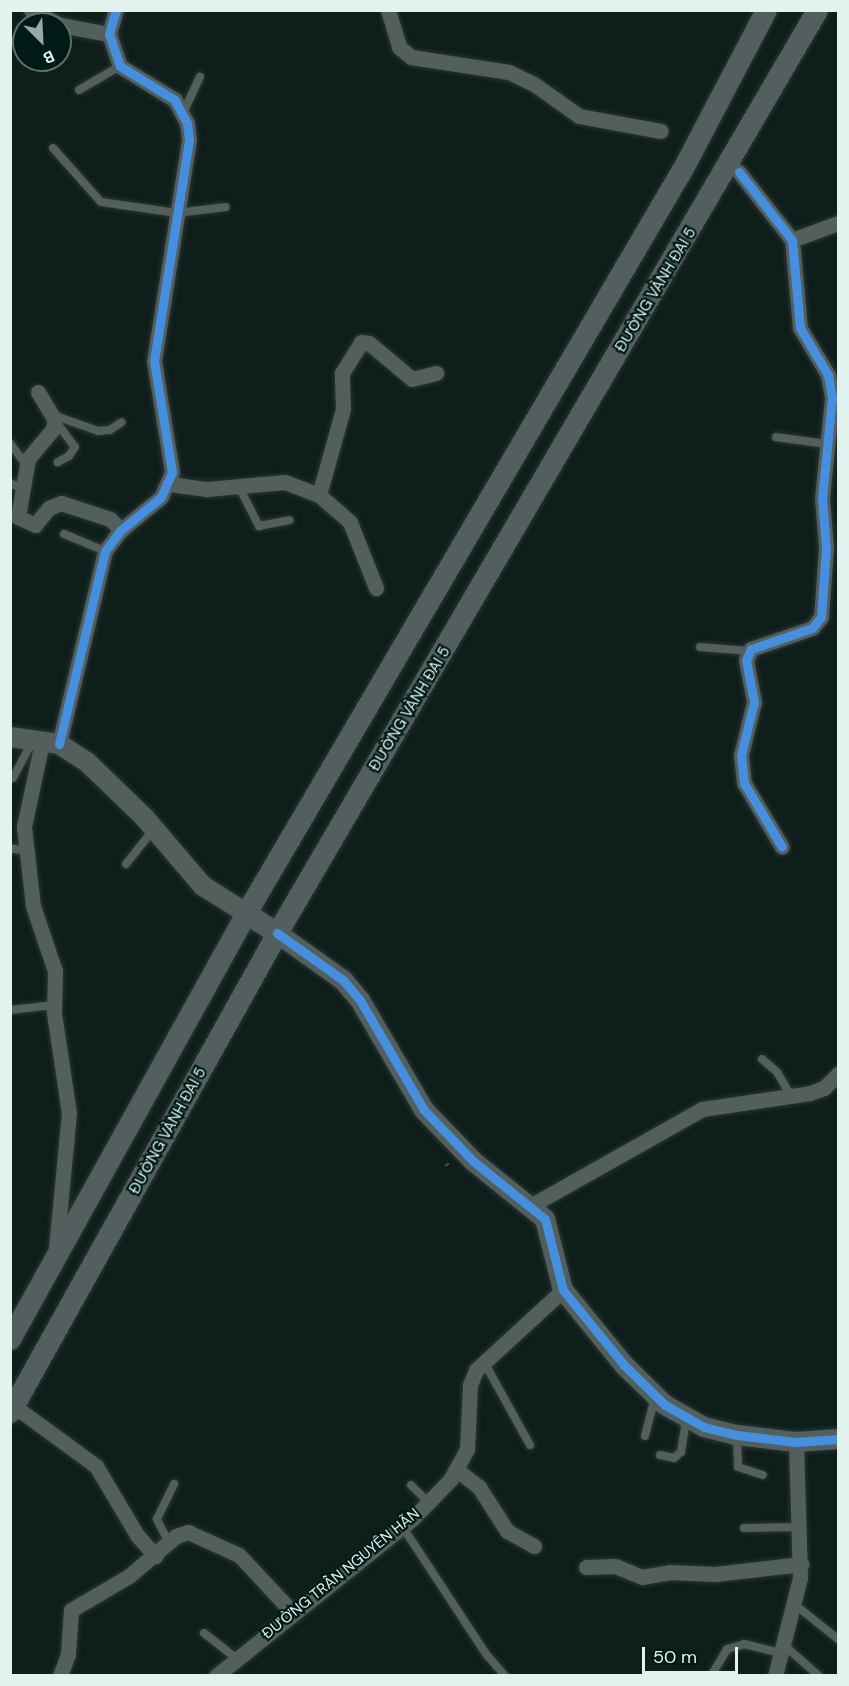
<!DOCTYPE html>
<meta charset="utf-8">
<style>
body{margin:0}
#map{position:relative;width:849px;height:1686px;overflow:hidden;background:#0e1e1b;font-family:"DM Sans",sans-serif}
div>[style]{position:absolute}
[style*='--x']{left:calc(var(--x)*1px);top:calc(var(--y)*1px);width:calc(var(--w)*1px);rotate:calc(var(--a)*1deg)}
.path>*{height:2px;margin-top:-1px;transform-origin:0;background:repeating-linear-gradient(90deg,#4a5553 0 4.5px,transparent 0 9px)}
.roads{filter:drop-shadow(0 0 2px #2b3634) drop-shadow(0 0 2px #2b3634)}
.service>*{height:8px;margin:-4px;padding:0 4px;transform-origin:4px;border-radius:4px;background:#535f5c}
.minor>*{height:15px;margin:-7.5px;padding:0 7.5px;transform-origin:7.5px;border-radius:7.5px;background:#535f5c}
.tertiary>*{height:20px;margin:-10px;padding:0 10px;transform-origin:10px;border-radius:10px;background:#535f5c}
.secondary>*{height:21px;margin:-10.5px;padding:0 10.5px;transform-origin:10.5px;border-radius:10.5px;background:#525f5e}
.cycleway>*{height:9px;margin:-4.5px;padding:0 4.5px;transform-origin:4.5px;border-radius:4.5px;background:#468fdf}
span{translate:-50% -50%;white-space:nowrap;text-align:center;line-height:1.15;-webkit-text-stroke:4.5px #001b16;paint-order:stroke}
.street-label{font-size:15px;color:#e2f2ee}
.frame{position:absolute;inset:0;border:12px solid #e2f2ee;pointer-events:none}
.north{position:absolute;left:12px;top:12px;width:60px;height:60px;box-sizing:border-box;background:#001b16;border:2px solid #5a716c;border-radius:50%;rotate:156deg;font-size:16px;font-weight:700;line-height:24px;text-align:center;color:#e2f2ee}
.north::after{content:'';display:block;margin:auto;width:21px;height:27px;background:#98a8a4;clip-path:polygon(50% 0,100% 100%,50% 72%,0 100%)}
.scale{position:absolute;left:642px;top:1647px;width:96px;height:27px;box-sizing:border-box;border:3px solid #e2f2ee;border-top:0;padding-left:8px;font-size:18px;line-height:21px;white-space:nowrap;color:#e2f2ee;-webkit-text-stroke:4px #001b16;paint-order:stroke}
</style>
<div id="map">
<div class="path">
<div style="--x:445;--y:1166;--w:9;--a:-36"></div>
</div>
<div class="roads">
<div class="service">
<div style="--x:79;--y:90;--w:48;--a:-30.3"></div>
<div style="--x:184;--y:111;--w:38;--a:-65"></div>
<div style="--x:53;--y:148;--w:72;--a:48.4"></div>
<div style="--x:101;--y:202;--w:77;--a:8.2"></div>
<div style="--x:177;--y:213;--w:49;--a:-7"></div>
<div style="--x:53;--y:415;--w:48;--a:19.6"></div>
<div style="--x:98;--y:431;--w:12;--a:-5"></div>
<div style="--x:110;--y:430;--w:14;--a:-34"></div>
<div style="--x:56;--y:422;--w:31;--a:53"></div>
<div style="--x:75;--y:447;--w:11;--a:124"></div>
<div style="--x:69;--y:456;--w:13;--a:151"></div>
<div style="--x:776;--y:437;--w:51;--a:7.8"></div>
<div style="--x:10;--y:443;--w:26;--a:54"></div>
<div style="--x:10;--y:483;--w:14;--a:25"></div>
<div style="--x:240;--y:489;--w:42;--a:62.8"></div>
<div style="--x:259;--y:526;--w:31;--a:-11"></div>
<div style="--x:64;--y:534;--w:44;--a:22.5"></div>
<div style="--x:700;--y:647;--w:49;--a:4.7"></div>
<div style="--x:13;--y:778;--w:41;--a:-62.2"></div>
<div style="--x:10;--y:848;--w:16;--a:11"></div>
<div style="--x:126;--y:864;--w:43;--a:-51.5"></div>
<div style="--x:10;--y:1010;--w:44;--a:-6.5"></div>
<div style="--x:762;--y:1059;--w:20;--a:41"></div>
<div style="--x:777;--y:1072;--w:28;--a:60"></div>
<div style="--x:484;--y:1362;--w:95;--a:61"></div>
<div style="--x:645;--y:1436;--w:40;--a:-75.6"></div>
<div style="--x:737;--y:1436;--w:31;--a:88"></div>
<div style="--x:738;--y:1467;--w:26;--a:18"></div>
<div style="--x:660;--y:1455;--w:14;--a:12"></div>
<div style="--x:674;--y:1458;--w:9;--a:-41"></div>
<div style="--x:681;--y:1452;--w:33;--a:-81"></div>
<div style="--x:411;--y:1485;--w:24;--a:45"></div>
<div style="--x:402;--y:1526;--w:153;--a:56.7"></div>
<div style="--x:486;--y:1654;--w:29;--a:49"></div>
<div style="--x:744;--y:1528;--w:56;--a:-1"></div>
<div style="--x:169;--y:1543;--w:27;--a:-117"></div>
<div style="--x:157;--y:1519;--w:39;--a:-64"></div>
<div style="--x:793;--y:1603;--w:58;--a:38.7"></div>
<div style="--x:204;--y:1633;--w:42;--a:38.2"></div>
<div style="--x:784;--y:1645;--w:47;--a:41.5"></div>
<div style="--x:711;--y:1676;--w:31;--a:-59"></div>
<div style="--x:727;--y:1649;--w:18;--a:-16"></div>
<div style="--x:744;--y:1644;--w:37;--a:14"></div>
</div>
<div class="minor">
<div style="--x:31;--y:10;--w:31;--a:27"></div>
<div style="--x:388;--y:10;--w:39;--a:73"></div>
<div style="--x:399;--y:47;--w:16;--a:40"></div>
<div style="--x:411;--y:57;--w:99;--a:8.7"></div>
<div style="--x:509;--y:72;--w:28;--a:26"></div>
<div style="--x:534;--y:84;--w:55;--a:35.4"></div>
<div style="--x:579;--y:116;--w:83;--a:10.4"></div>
<div style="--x:60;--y:25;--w:50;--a:10.4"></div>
<div style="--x:739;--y:172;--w:86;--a:52.1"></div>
<div style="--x:792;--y:240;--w:88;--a:84.8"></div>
<div style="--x:800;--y:328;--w:55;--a:59.2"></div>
<div style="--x:828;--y:375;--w:23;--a:80"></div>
<div style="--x:832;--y:398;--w:100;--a:95.7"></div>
<div style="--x:822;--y:498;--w:50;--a:85.4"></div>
<div style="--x:826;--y:548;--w:69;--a:94.1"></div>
<div style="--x:821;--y:617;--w:14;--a:129"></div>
<div style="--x:812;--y:628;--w:65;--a:161"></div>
<div style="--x:751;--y:649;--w:12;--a:114"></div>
<div style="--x:746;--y:660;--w:43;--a:79.2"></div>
<div style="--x:754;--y:702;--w:55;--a:103.8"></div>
<div style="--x:741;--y:755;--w:28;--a:84"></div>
<div style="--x:744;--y:783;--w:74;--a:59.3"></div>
<div style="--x:792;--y:240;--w:49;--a:-20.3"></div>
<div style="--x:38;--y:392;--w:33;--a:59"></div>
<div style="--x:55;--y:420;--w:9;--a:103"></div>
<div style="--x:53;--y:429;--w:39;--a:130"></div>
<div style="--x:28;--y:459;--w:59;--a:99.8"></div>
<div style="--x:18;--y:517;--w:19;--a:25"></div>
<div style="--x:35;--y:525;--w:22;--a:-51"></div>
<div style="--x:49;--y:508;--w:13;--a:-23"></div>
<div style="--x:61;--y:503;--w:52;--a:18.1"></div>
<div style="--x:110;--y:519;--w:16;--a:45"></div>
<div style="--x:170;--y:484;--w:37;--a:8"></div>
<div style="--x:207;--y:489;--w:78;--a:-5.1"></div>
<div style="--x:285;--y:482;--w:36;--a:21"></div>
<div style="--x:319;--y:495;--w:41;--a:41.1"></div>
<div style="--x:350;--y:522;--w:71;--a:68.5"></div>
<div style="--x:319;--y:495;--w:89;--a:-74.4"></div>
<div style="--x:343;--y:409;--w:36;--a:-92"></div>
<div style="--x:342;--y:373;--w:36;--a:-58"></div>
<div style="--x:361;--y:342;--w:8;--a:7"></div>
<div style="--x:369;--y:343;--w:56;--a:39.9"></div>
<div style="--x:412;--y:379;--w:25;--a:-14"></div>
<div style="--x:42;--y:742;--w:87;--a:102"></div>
<div style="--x:24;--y:827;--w:80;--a:83.5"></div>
<div style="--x:33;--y:906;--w:69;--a:71.3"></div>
<div style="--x:55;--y:971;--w:42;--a:91.4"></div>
<div style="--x:54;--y:1013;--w:101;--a:81.5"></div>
<div style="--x:69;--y:1113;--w:136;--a:95.5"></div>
<div style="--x:59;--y:744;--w:198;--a:-76.6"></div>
<div style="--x:105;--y:551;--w:26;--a:-53"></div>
<div style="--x:121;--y:530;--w:52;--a:-39.5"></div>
<div style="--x:161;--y:497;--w:27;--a:-66"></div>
<div style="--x:172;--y:472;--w:112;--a:-99.2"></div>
<div style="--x:154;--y:361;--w:225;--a:-81"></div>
<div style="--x:189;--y:139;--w:16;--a:-97"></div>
<div style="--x:187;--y:123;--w:26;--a:-118"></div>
<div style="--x:175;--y:100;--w:65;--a:-148.3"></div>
<div style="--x:120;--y:66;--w:34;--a:-109"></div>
<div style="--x:109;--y:34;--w:25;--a:-74"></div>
<div style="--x:530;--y:1206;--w:197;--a:-29.4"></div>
<div style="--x:702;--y:1109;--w:109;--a:-8.4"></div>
<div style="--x:810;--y:1093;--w:15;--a:-20"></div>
<div style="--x:824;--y:1088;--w:20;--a:-45"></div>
<div style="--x:14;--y:1406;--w:102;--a:36.2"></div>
<div style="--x:96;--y:1466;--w:80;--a:59.3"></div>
<div style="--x:137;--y:1535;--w:28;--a:49"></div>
<div style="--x:457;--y:1470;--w:28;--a:38"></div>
<div style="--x:479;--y:1487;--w:52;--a:57.5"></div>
<div style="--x:507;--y:1531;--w:31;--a:29"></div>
<div style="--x:586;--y:1567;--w:29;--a:-2"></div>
<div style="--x:615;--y:1566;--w:29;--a:22"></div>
<div style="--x:642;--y:1577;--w:27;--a:-10"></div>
<div style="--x:669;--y:1572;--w:46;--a:2.5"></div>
<div style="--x:715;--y:1574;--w:87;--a:-6.6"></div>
<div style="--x:60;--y:1676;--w:23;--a:-70"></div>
<div style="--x:68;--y:1654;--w:44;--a:-86.1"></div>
<div style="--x:71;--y:1610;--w:67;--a:-30.4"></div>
<div style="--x:129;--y:1576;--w:62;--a:-40.4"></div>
<div style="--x:176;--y:1536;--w:13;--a:-18"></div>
<div style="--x:188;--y:1532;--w:56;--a:24.3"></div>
<div style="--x:239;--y:1555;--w:79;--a:47"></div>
<div style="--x:216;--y:1676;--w:251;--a:-38.7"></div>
<div style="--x:412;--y:1519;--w:54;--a:-45.7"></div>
<div style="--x:450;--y:1480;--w:35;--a:-61"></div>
<div style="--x:467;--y:1449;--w:64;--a:-87.3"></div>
<div style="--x:470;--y:1385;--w:16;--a:-68"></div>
<div style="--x:476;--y:1370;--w:118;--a:-42.6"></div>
<div style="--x:775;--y:1676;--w:101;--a:-75.7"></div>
<div style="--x:800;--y:1578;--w:136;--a:-91.7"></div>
</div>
<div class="tertiary">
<div style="--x:10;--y:737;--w:49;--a:8.1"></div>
<div style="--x:59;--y:744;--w:33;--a:33"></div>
<div style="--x:87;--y:762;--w:79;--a:44"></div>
<div style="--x:144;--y:817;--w:91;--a:49.5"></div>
<div style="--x:203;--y:886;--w:51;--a:32.1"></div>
<div style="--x:277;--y:933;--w:81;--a:35.5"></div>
<div style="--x:343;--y:980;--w:26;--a:50"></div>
<div style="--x:360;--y:1000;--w:127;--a:59.8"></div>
<div style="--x:424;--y:1110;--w:71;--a:46.1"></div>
<div style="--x:473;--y:1161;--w:92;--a:38.9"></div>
<div style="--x:545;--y:1219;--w:73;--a:75.8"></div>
<div style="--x:563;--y:1290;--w:97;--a:50.9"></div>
<div style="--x:624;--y:1365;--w:57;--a:44.3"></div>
<div style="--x:665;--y:1405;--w:45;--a:29.4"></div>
<div style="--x:704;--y:1427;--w:34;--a:14"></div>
<div style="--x:737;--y:1435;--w:59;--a:6.8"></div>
<div style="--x:796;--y:1442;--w:42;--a:-4.1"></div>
</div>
<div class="secondary">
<div style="--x:246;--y:913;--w:37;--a:33"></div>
<div style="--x:10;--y:1339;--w:487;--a:-61"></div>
<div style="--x:246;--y:913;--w:864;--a:-59.61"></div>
<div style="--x:683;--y:168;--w:178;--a:-62.3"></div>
<div style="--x:10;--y:1412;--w:548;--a:-60.86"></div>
<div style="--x:277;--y:933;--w:1069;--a:-59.67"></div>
</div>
</div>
<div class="cycleway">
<div style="--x:739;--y:172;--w:86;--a:52.1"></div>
<div style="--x:792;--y:240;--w:88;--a:84.8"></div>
<div style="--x:800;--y:328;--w:55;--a:59.2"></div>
<div style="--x:828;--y:375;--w:23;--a:80"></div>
<div style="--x:832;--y:398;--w:100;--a:95.7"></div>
<div style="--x:822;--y:498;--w:50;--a:85.4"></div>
<div style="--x:826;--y:548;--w:69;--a:94.1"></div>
<div style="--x:821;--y:617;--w:14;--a:129"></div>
<div style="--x:812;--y:628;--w:65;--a:161"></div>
<div style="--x:751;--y:649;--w:12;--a:114"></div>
<div style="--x:746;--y:660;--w:43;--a:79.2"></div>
<div style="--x:754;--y:702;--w:55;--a:103.8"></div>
<div style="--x:741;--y:755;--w:28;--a:84"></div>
<div style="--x:744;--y:783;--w:74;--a:59.3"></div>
<div style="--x:59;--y:744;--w:198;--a:-76.6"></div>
<div style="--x:105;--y:551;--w:26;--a:-53"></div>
<div style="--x:121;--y:530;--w:52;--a:-39.5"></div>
<div style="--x:161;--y:497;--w:27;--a:-66"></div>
<div style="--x:172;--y:472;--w:112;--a:-99.2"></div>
<div style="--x:154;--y:361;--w:225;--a:-81"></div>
<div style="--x:189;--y:139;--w:16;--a:-97"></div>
<div style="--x:187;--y:123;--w:26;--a:-118"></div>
<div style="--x:175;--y:100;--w:65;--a:-148.3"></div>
<div style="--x:120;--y:66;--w:34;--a:-109"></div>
<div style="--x:109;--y:34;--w:25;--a:-74"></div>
<div style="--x:277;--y:933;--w:81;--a:35.5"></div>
<div style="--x:343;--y:980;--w:26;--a:50"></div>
<div style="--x:360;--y:1000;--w:127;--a:59.8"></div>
<div style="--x:424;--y:1110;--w:71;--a:46.1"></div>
<div style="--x:473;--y:1161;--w:92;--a:38.9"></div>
<div style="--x:545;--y:1219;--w:73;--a:75.8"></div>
<div style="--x:563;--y:1290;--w:97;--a:50.9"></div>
<div style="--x:624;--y:1365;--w:57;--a:44.3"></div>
<div style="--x:665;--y:1405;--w:45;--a:29.4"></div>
<div style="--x:704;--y:1427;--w:34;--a:14"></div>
<div style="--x:737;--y:1435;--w:59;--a:6.8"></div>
<div style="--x:796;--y:1442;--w:42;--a:-4.1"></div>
</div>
<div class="street-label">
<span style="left:656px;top:290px;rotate:-59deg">ĐƯỜNG VÀNH ĐAI 5</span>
<span style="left:410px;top:709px;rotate:-59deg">ĐƯỜNG VÀNH ĐAI 5</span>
<span style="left:168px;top:1131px;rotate:-61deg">ĐƯỜNG VÀNH ĐAI 5</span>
<span style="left:341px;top:1574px;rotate:-39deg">ĐƯỜNG TRẦN NGUYÊN HÃN</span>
</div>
<div class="frame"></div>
<div class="north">B</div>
<div class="scale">50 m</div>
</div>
